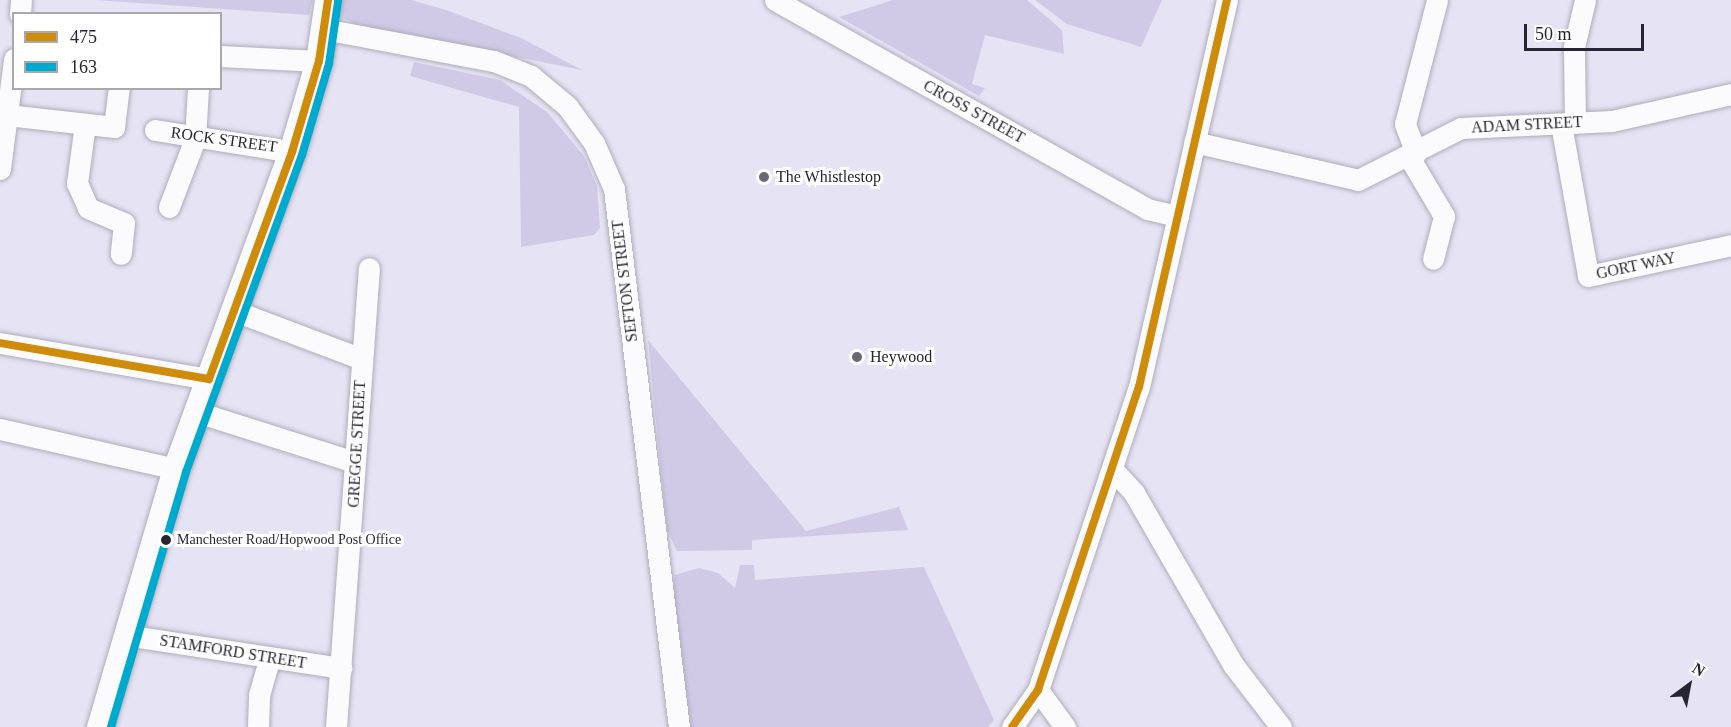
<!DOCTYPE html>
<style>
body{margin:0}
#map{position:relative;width:1731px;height:727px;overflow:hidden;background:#e6e3f4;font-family:"Times New Roman",serif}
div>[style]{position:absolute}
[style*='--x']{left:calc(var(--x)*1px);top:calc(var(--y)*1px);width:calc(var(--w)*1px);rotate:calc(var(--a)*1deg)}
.green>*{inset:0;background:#d0cae7}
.roads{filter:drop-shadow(0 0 2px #afacba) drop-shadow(0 0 2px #afacba)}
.minor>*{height:21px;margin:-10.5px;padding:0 10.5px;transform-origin:10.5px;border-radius:10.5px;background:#fbfbfd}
.major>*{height:27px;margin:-13.5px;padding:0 13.5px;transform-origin:13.5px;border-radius:13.5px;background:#fbfbfd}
.bus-1>*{height:8px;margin:-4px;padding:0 4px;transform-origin:4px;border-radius:4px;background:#ce8c0a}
.bus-2>*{height:8px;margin:-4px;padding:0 4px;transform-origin:4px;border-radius:4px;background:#00a9ce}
.dots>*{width:16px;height:16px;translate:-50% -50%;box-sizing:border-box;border:3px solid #fff;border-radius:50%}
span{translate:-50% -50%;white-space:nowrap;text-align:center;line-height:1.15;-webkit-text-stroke:6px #fff;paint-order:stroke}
.bus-label{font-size:14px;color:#282533}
.left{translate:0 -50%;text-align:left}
.street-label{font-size:16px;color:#282533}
.poi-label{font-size:16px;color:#282533}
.legend{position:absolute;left:12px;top:12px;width:210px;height:78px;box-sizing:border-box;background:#fff;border:2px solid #a9a8ad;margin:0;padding:8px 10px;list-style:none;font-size:18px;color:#282533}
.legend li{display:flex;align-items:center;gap:12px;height:30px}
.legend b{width:30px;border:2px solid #a9a8ad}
.north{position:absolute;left:1659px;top:655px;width:60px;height:60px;-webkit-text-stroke:4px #fff;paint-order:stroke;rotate:32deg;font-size:16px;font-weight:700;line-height:24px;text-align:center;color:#282533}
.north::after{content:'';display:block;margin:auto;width:21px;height:27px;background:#282533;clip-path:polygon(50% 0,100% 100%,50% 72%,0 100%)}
.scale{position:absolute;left:1524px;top:24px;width:120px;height:27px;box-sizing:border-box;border:3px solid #282533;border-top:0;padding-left:8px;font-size:18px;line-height:21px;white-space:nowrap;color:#282533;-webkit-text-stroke:4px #fff;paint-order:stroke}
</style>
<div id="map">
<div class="green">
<div style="clip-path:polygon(96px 0,313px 0,309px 15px)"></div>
<div style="clip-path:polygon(339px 0,411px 0,446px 10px,521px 38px,582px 70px,357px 25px,340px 16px)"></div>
<div style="clip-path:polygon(893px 0,1027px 0,1062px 30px,1064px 54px,985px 35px,972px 84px,985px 88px,979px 96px,839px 17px)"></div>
<div style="clip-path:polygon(1035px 0,1162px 0,1141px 47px,1067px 24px)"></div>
<div style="clip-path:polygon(414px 62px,500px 80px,547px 112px,584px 156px,597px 186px,600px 228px,594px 235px,521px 247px,519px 107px,410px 76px)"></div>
<div style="clip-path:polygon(648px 340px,806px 531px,899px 507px,908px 530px,752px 540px,752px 550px,677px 551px,667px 530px)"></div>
<div style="clip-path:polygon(740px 565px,754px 565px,755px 580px,924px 567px,994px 720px,988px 727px,689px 727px,671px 598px,675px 575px,699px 568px,718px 573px,735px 588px)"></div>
</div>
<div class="roads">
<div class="minor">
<div style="--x:775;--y:0;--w:427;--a:29.3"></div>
<div style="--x:1147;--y:209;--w:32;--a:13"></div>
<div style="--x:20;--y:14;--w:14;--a:-86"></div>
<div style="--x:324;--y:29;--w:173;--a:10.7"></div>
<div style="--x:494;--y:61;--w:40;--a:22"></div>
<div style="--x:531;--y:76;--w:47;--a:39.8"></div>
<div style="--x:567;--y:106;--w:46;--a:53.9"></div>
<div style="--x:594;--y:143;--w:50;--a:66.5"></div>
<div style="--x:614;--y:189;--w:542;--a:83.11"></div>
<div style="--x:220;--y:56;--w:99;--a:2.9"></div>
<div style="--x:7;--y:115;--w:108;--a:6.4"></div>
<div style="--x:114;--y:127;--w:39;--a:-83"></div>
<div style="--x:1575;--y:123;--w:76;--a:-90.8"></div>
<div style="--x:1574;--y:47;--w:48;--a:-76.8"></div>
<div style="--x:85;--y:124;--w:60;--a:97.7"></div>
<div style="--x:77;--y:183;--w:27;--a:66"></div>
<div style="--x:88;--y:208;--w:39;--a:23"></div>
<div style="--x:124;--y:223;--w:31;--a:96"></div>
<div style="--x:1561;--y:124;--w:154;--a:79.9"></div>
<div style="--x:1588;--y:276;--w:146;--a:-12.2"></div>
<div style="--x:155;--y:130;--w:139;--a:9.1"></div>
<div style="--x:1194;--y:142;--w:168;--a:13"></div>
<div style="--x:1358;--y:180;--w:115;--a:-26.8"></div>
<div style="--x:1461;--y:128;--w:151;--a:-2.7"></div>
<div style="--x:1612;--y:121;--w:122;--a:-12.8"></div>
<div style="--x:1416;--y:153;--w:31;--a:-111"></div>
<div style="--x:1405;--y:124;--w:128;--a:-75.5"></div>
<div style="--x:1409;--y:157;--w:69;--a:59.3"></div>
<div style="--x:1444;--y:216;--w:44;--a:104.3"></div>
<div style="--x:0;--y:169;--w:111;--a:-82.7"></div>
<div style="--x:169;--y:207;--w:73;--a:-69.1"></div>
<div style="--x:195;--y:139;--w:51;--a:-86.6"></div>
<div style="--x:235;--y:311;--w:136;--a:20.7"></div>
<div style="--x:0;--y:343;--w:212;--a:9.8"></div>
<div style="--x:197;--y:412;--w:166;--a:17.6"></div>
<div style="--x:0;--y:429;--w:180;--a:12.8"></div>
<div style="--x:1112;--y:469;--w:33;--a:47"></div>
<div style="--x:1134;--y:493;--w:200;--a:60"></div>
<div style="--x:1234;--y:666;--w:77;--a:52.4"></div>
<div style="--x:125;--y:635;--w:219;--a:8.7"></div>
<div style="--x:1038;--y:690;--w:46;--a:53.9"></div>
<div style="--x:258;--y:727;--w:32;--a:-88"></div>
<div style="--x:259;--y:695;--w:37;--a:-74"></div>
<div style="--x:336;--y:727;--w:460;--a:-85.9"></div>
<div style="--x:1012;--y:727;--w:45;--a:-54.9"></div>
<div style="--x:1038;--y:690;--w:319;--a:-71.6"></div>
<div style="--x:1139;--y:387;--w:397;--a:-77.2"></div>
</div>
<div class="major">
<div style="--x:100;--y:727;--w:269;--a:-73.6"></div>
<div style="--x:176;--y:469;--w:338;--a:-69.9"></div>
<div style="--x:292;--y:152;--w:95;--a:-73.5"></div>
<div style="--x:319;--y:61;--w:62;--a:-81.6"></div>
</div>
</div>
<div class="bus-1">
<div style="--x:0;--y:343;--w:212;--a:9.8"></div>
<div style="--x:209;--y:379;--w:242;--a:-69.9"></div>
<div style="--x:292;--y:152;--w:95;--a:-73.5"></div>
<div style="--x:319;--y:61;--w:62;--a:-81.6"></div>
<div style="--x:1012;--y:727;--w:45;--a:-54.9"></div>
<div style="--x:1038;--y:690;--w:319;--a:-71.6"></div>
<div style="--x:1139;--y:387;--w:397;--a:-77.2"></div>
</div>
<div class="bus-2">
<div style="--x:111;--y:727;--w:266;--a:-73.6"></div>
<div style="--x:186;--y:472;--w:338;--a:-69.9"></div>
<div style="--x:302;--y:155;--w:95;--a:-73.5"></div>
<div style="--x:329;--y:64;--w:63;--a:-81.7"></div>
</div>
<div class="dots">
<div style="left:764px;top:177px;background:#6a6877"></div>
<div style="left:857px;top:357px;background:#6a6877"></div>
<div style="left:166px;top:540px;background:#282533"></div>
</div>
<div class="bus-label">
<span class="left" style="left:177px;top:540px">Manchester Road/Hopwood Post Office</span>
</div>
<div class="street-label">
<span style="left:974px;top:112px;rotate:29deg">CROSS STREET</span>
<span style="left:1527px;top:125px;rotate:-3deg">ADAM STREET</span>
<span style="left:224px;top:140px;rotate:8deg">ROCK STREET</span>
<span style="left:1636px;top:266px;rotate:-12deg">GORT WAY</span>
<span style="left:625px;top:281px;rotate:-97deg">SEFTON STREET</span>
<span style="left:357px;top:444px;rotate:-87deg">GREGGE STREET</span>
<span style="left:233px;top:652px;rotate:9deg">STAMFORD STREET</span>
</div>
<div class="poi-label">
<span class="left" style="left:776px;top:177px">The Whistlestop</span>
<span class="left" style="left:870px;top:357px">Heywood</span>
</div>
<ul class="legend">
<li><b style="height:8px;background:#ce8c0a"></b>475</li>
<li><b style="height:8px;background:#00a9ce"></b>163</li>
</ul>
<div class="north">N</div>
<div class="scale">50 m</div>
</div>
